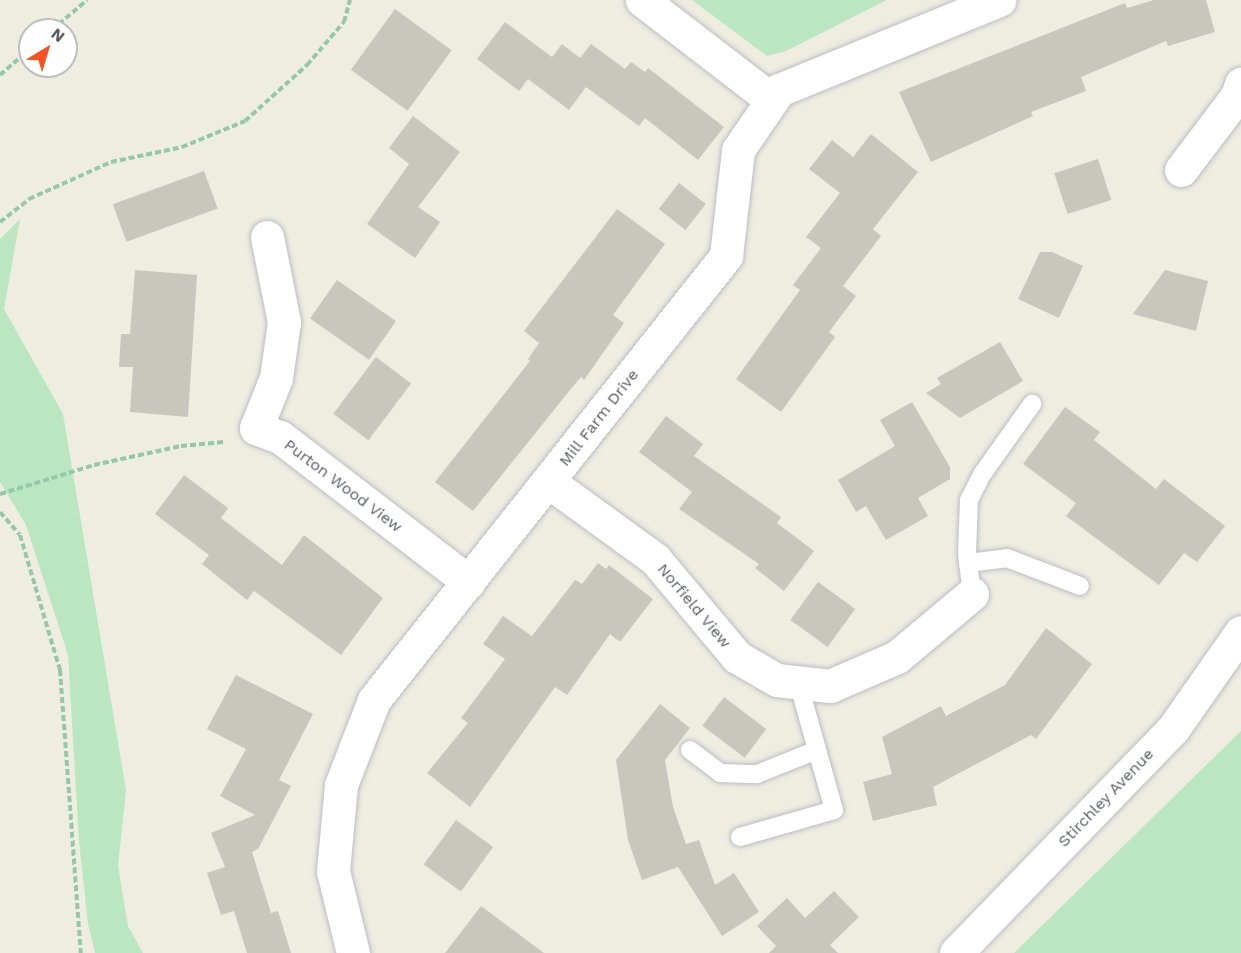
<!DOCTYPE html>
<style>
body{margin:0}
#map{position:relative;width:1241px;height:953px;overflow:hidden;background:#eeede0;font-family:"Work Sans",sans-serif}
div>[style]{position:absolute}
[style*='--x']{left:calc(var(--x)*1px);top:calc(var(--y)*1px);width:calc(var(--w)*1px);rotate:calc(var(--a)*1deg)}
.green>*{inset:0;background:#bae7c2}
.building>*{inset:0;background:#c8c7bd;transform-origin:0 0}
.path>*{height:4px;margin-top:-2px;transform-origin:0;background:repeating-linear-gradient(90deg,#93c8aa 0 6px,transparent 0 9px)}
.roads{filter:drop-shadow(0 0 2px #bbbdc3) drop-shadow(0 0 2px #bbbdc3)}
.service>*{height:18px;margin:-9px;padding:0 9px;transform-origin:9px;border-radius:9px;background:#fff}
.minor>*{height:33px;margin:-16.5px;padding:0 16.5px;transform-origin:16.5px;border-radius:16.5px;background:#fff}
.tertiary>*{height:33px;margin:-16.5px;padding:0 16.5px;transform-origin:16.5px;border-radius:16.5px;background:#fff}
span{translate:-50% -50%;white-space:nowrap;text-align:center;line-height:1.15;-webkit-text-stroke:5px #fff;paint-order:stroke}
.street-label{font-size:16px;color:#595c63}
.north{position:absolute;left:18px;top:18px;width:60px;height:60px;box-sizing:border-box;background:#fff;border:2px solid #bdbec1;border-radius:50%;rotate:38deg;font-size:16px;font-weight:700;line-height:24px;text-align:center;color:#595c63}
.north::after{content:'';display:block;margin:auto;width:21px;height:27px;background:#f6511e;clip-path:polygon(50% 0,100% 100%,50% 72%,0 100%)}
</style>
<div id="map">
<div class="green">
<div style="clip-path:polygon(692px 0,887px 0,786px 51px,767px 56px)"></div>
<div style="clip-path:polygon(20px 219px,4px 309px,63px 414px,126px 790px,118px 866px,128px 926px,143px 953px,95px 953px,88px 924px,79px 842px,68px 655px,26px 525px,0 482px,0 239px)"></div>
<div style="clip-path:polygon(1241px 731px,1241px 953px,1014px 953px)"></div>
</div>
<div class="building">
<div style="clip-path:polygon(1154px 0,1206px 0,1215px 32px,1168px 46px,1166px 41px,1081px 77px,1086px 91px,1031px 112px,1033px 116px,931px 162px,899px 92px,1125px 3px,1127px 8px)"></div>
<div style="left:395px;top:9px;width:70px;height:75px;rotate:36deg"></div>
<div style="clip-path:polygon(505px 22px,552px 57px,562px 44px,580px 58px,591px 44px,625px 69px,631px 62px,645px 72px,648px 68px,724px 127px,698px 160px,645px 118px,639px 126px,586px 87px,569px 110px,528px 79px,519px 91px,477px 59px)"></div>
<div style="clip-path:polygon(413px 116px,460px 152px,418px 207px,440px 222px,415px 258px,367px 224px,409px 164px,389px 148px)"></div>
<div style="clip-path:polygon(871px 134px,918px 172px,873px 229px,881px 236px,843px 286px,856px 296px,829px 332px,835px 337px,781px 412px,736px 379px,800px 290px,793px 285px,821px 248px,806px 237px,840px 193px,809px 169px,832px 140px,853px 157px)"></div>
<div style="left:1098px;top:159px;width:43px;height:46px;rotate:72deg"></div>
<div style="left:204px;top:171px;width:40px;height:97px;rotate:70deg"></div>
<div style="left:679px;top:183px;width:34px;height:33px;rotate:38deg"></div>
<div style="clip-path:polygon(617px 209px,665px 244px,613px 315px,624px 323px,584px 380px,581px 377px,570px 390px,473px 511px,435px 482px,530px 361px,528px 359px,539px 343px,524px 331px)"></div>
<div style="clip-path:polygon(1040px 252px,1052px 252px,1083px 266px,1059px 318px,1018px 299px)"></div>
<div style="clip-path:polygon(135px 270px,197px 275px,188px 417px,130px 412px,133px 367px,119px 367px,121px 334px,130px 334px)"></div>
<div style="clip-path:polygon(1165px 270px,1208px 281px,1196px 331px,1133px 314px)"></div>
<div style="left:337px;top:280px;width:72px;height:47px;rotate:35deg"></div>
<div style="clip-path:polygon(1000px 342px,1023px 381px,960px 418px,926px 393px,941px 384px,937px 378px)"></div>
<div style="left:376px;top:357px;width:44px;height:71px;rotate:37deg"></div>
<div style="clip-path:polygon(912px 402px,950px 467px,950px 479px,918px 498px,928px 516px,886px 540px,866px 506px,856px 512px,838px 480px,895px 446px,880px 420px)"></div>
<div style="clip-path:polygon(1065px 407px,1100px 432px,1094px 440px,1156px 489px,1164px 479px,1225px 526px,1197px 562px,1184px 553px,1159px 585px,1066px 516px,1076px 503px,1023px 464px)"></div>
<div style="clip-path:polygon(666px 416px,703px 444px,694px 456px,781px 517px,777px 523px,814px 551px,784px 591px,755px 568px,759px 564px,679px 509px,692px 492px,639px 452px)"></div>
<div style="clip-path:polygon(184px 475px,228px 508px,221px 518px,282px 565px,304px 535px,383px 598px,341px 655px,254px 591px,247px 600px,202px 564px,209px 555px,155px 514px)"></div>
<div style="clip-path:polygon(598px 563px,606px 569px,609px 565px,653px 599px,620px 642px,610px 634px,567px 695px,555px 687px,470px 807px,427px 773px,468px 723px,461px 718px,505px 659px,483px 644px,503px 616px,532px 636px,575px 580px,582px 584px)"></div>
<div style="left:818px;top:582px;width:46px;height:47px;rotate:36deg"></div>
<div style="clip-path:polygon(1046px 628px,1092px 664px,1036px 739px,1031px 735px,933px 787px,937px 805px,873px 821px,863px 782px,892px 774px,882px 737px,941px 706px,946px 716px,1005px 685px)"></div>
<div style="clip-path:polygon(236px 675px,313px 714px,279px 780px,291px 786px,258px 849px,252px 852px,271px 913px,278px 911px,291px 953px,247px 953px,234px 911px,221px 915px,207px 873px,225px 867px,211px 833px,255px 815px,220px 796px,246px 749px,207px 729px)"></div>
<div style="left:724px;top:697px;width:53px;height:36px;rotate:37deg"></div>
<div style="clip-path:polygon(660px 704px,690px 728px,665px 760px,673px 807px,686px 844px,699px 840px,715px 885px,734px 873px,759px 912px,722px 936px,678px 867px,642px 880px,628px 840px,616px 760px)"></div>
<div style="left:456px;top:820px;width:46px;height:55px;rotate:36deg"></div>
<div style="clip-path:polygon(834px 891px,859px 917px,830px 945px,838px 953px,769px 953px,776px 946px,757px 926px,787px 898px,805px 918px)"></div>
<div style="clip-path:polygon(481px 906px,544px 953px,445px 953px)"></div>
</div>
<div class="path">
<div style="--x:52;--y:30;--w:46;--a:-40.6"></div>
<div style="--x:0;--y:75;--w:40;--a:-41"></div>
<div style="--x:0;--y:222;--w:37;--a:-38"></div>
<div style="--x:29;--y:199;--w:90;--a:-24.3"></div>
<div style="--x:111;--y:162;--w:73;--a:-11.9"></div>
<div style="--x:182;--y:147;--w:68;--a:-22.4"></div>
<div style="--x:245;--y:121;--w:84;--a:-42.1"></div>
<div style="--x:307;--y:65;--w:57;--a:-49.3"></div>
<div style="--x:344;--y:22;--w:23;--a:-75"></div>
<div style="--x:0;--y:494;--w:98;--a:-17.1"></div>
<div style="--x:94;--y:465;--w:89;--a:-12.3"></div>
<div style="--x:181;--y:446;--w:43;--a:-5.3"></div>
<div style="--x:0;--y:512;--w:30;--a:49"></div>
<div style="--x:20;--y:535;--w:141;--a:73.5"></div>
<div style="--x:60;--y:670;--w:284;--a:85.8"></div>
</div>
<div class="roads">
<div class="service">
<div style="--x:968;--y:563;--w:39;--a:-7"></div>
<div style="--x:1007;--y:558;--w:78;--a:21"></div>
<div style="--x:972;--y:594;--w:40;--a:-97.1"></div>
<div style="--x:967;--y:554;--w:54;--a:-87.9"></div>
<div style="--x:969;--y:500;--w:30;--a:-63"></div>
<div style="--x:983;--y:473;--w:85;--a:-54.6"></div>
<div style="--x:690;--y:750;--w:38;--a:37"></div>
<div style="--x:720;--y:773;--w:37;--a:2"></div>
<div style="--x:757;--y:774;--w:65;--a:-21.8"></div>
<div style="--x:740;--y:837;--w:98;--a:-16"></div>
<div style="--x:834;--y:810;--w:133;--a:-105.7"></div>
</div>
<div class="minor">
<div style="--x:642;--y:0;--w:164;--a:37.6"></div>
<div style="--x:1181;--y:170;--w:93;--a:-52.9"></div>
<div style="--x:1237;--y:96;--w:13;--a:-72"></div>
<div style="--x:267;--y:237;--w:87;--a:78.7"></div>
<div style="--x:284;--y:322;--w:57;--a:98.1"></div>
<div style="--x:276;--y:378;--w:54;--a:111.8"></div>
<div style="--x:256;--y:428;--w:26;--a:21"></div>
<div style="--x:280;--y:437;--w:238;--a:37.5"></div>
<div style="--x:549;--y:482;--w:131;--a:36"></div>
<div style="--x:655;--y:559;--w:128;--a:50.1"></div>
<div style="--x:737;--y:657;--w:46;--a:29.9"></div>
<div style="--x:777;--y:680;--w:53;--a:6.5"></div>
<div style="--x:830;--y:686;--w:73;--a:-23.4"></div>
<div style="--x:897;--y:657;--w:98;--a:-40"></div>
<div style="--x:353;--y:953;--w:84;--a:-103.7"></div>
<div style="--x:333;--y:871;--w:86;--a:-84.7"></div>
<div style="--x:341;--y:785;--w:91;--a:-68.8"></div>
<div style="--x:374;--y:700;--w:567;--a:-51.59"></div>
<div style="--x:726;--y:256;--w:107;--a:-83.5"></div>
<div style="--x:738;--y:150;--w:73;--a:-55.7"></div>
<div style="--x:779;--y:90;--w:238;--a:-22.2"></div>
</div>
<div class="tertiary">
<div style="--x:956;--y:953;--w:312;--a:-45.9"></div>
<div style="--x:1173;--y:729;--w:118;--a:-55"></div>
</div>
</div>
<div class="street-label">
<span style="left:599px;top:418px;rotate:-52deg">Mill Farm Drive</span>
<span style="left:343px;top:486px;rotate:37deg">Purton Wood View</span>
<span style="left:694px;top:606px;rotate:50deg">Norfield View</span>
<span style="left:1106px;top:798px;rotate:-46deg">Stirchley Avenue</span>
</div>
<div class="north">N</div>
</div>
